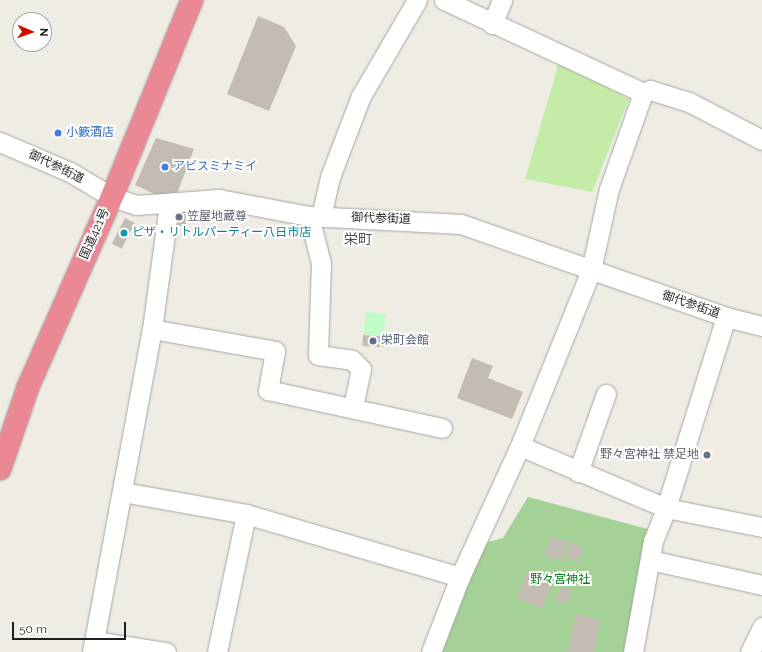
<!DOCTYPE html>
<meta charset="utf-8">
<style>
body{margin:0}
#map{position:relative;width:762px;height:652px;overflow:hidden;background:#efece3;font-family:Raleway,"Noto Sans JP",sans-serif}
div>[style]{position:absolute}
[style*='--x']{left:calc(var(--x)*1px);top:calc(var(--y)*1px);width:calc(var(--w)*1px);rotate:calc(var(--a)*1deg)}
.grass>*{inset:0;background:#c4eca7}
.forest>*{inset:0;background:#a4d196}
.park>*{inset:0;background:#befcc7;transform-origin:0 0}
.building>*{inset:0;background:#c4bcb3;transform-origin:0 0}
.roads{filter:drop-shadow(0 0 1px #a5a5a5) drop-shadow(0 0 1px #a5a5a5)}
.minor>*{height:19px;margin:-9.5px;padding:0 9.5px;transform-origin:9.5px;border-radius:9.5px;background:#fff}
.highway>*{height:22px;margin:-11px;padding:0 11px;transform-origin:11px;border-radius:11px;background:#ea8894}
.dots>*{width:11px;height:11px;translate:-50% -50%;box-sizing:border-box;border:2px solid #fff;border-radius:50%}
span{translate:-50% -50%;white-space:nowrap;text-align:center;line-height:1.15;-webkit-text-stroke:4px #fff;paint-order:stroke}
.shop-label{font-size:12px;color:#366cbe}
.left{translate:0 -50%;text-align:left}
.street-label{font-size:12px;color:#1e1e1e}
.worship-label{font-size:12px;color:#5b616d}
.right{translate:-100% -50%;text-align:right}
.culture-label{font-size:12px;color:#0d838f}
.service-label{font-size:12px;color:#4e5e75}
.park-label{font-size:12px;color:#078119}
.quarter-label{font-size:14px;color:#515151}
.north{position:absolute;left:12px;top:12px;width:40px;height:40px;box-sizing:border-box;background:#fff;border:1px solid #a5a5a5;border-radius:50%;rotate:92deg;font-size:11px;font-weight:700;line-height:16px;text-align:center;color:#1e1e1e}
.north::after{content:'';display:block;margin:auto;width:14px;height:18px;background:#cc0d00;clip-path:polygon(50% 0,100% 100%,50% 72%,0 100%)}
.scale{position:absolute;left:12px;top:622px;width:114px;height:18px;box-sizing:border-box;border:2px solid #1e1e1e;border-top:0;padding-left:5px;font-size:12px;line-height:14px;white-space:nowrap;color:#1e1e1e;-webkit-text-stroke:3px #fff;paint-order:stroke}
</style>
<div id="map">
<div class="grass">
<div style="clip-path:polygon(559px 62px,629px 99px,592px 192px,525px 179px)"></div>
</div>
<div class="forest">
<div style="clip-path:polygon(528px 497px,655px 531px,633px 652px,441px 652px,485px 543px,503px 538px)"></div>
</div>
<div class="park">
<div style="left:366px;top:312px;width:20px;height:22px;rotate:6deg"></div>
</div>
<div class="building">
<div style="clip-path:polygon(258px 16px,284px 27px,296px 46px,269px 111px,227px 94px)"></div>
<div style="clip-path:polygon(156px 138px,194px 149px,175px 199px,165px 199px,135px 185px)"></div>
<div style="left:174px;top:208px;width:12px;height:18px"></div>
<div style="left:125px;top:218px;width:11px;height:29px;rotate:27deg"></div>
<div style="left:363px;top:335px;width:22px;height:11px;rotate:3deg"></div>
<div style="clip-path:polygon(472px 358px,493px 366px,488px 378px,523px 392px,512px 419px,457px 398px)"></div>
<div style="left:551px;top:536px;width:18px;height:20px;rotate:19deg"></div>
<div style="left:572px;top:542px;width:13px;height:15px;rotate:27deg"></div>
<div style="left:527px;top:572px;width:28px;height:28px;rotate:23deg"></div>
<div style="left:561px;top:586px;width:11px;height:15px;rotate:22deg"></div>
<div style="clip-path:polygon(576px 614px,601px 620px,593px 652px,567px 652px)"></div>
</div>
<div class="roads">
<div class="minor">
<div style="--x:444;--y:0;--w:220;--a:25"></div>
<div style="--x:643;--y:93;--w:8;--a:-23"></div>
<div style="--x:650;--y:90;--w:41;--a:17.1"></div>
<div style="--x:689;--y:102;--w:82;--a:27.5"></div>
<div style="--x:492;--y:24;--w:26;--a:-67"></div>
<div style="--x:0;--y:142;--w:76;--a:23.2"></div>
<div style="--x:70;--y:172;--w:49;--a:30.8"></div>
<div style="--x:112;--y:197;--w:25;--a:18"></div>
<div style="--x:136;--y:205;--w:83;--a:-4.1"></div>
<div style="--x:219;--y:199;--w:92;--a:10.7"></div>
<div style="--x:309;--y:216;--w:152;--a:3"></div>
<div style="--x:461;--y:224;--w:281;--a:19.3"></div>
<div style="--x:726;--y:317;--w:37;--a:14"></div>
<div style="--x:309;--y:216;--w:49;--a:75.7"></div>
<div style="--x:321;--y:263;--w:92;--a:91.9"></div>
<div style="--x:318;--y:355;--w:34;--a:8"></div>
<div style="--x:352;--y:360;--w:13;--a:45"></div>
<div style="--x:361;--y:369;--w:40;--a:102"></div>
<div style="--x:321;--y:217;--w:41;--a:-77.3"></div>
<div style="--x:330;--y:177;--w:87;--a:-69.1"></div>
<div style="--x:361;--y:96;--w:111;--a:-59.7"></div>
<div style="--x:152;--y:329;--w:125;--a:10.1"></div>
<div style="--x:275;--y:351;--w:40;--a:100"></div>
<div style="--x:268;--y:390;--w:178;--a:12.3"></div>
<div style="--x:520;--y:446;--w:159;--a:23"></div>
<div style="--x:666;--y:508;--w:98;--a:11.2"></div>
<div style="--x:578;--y:472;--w:83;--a:-70.3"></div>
<div style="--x:123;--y:492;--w:125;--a:10.1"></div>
<div style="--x:246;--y:514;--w:223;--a:16.4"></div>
<div style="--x:650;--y:560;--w:115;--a:12.6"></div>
<div style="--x:94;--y:641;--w:73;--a:8.7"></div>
<div style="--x:92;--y:652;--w:329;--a:-79.5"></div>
<div style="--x:152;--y:329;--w:125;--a:-82.2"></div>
<div style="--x:217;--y:652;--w:141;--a:-78.1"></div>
<div style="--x:431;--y:652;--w:80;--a:-68.9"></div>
<div style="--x:460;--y:577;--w:144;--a:-65.4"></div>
<div style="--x:520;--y:446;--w:190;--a:-68"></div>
<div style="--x:591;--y:270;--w:83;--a:-77.5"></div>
<div style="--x:609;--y:189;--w:102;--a:-70.5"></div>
<div style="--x:633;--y:652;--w:113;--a:-79.8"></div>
<div style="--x:653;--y:541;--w:35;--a:-68"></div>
<div style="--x:666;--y:508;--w:200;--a:-72.6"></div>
<div style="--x:750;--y:652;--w:28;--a:-64"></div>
</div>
<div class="highway">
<div style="--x:0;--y:469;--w:87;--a:-71.1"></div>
<div style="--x:28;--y:387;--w:213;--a:-66.2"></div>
<div style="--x:114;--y:192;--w:207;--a:-67.9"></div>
</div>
</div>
<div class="dots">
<div style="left:58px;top:133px;background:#3f7fe0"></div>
<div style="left:165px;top:167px;background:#3f7fe0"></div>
<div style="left:179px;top:217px;background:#6b7280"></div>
<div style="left:124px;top:233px;background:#0f9aa8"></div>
<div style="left:373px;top:341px;background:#5c6f8a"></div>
<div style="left:707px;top:455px;background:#6b7280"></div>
</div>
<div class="shop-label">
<span class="left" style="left:66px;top:133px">小籔酒店</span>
<span class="left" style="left:173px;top:167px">アビスミナミイ</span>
</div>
<div class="street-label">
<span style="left:56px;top:167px;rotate:26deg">御代参街道</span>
<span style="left:381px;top:219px;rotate:2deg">御代参街道</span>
<span style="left:95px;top:234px;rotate:-66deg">国道421号</span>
<span style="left:691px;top:305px;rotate:19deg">御代参街道</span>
</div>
<div class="worship-label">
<span class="left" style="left:187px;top:217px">笠屋地蔵尊</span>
<span class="right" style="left:699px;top:455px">野々宮神社 禁足地</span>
</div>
<div class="culture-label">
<span class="left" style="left:132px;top:233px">ピザ・リトルパーティー八日市店</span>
</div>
<div class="service-label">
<span class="left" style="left:381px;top:341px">栄町会館</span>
</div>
<div class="park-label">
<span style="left:560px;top:580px">野々宮神社</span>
</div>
<div class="quarter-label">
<span style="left:358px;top:239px">栄町</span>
</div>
<div class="north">N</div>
<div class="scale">50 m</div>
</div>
